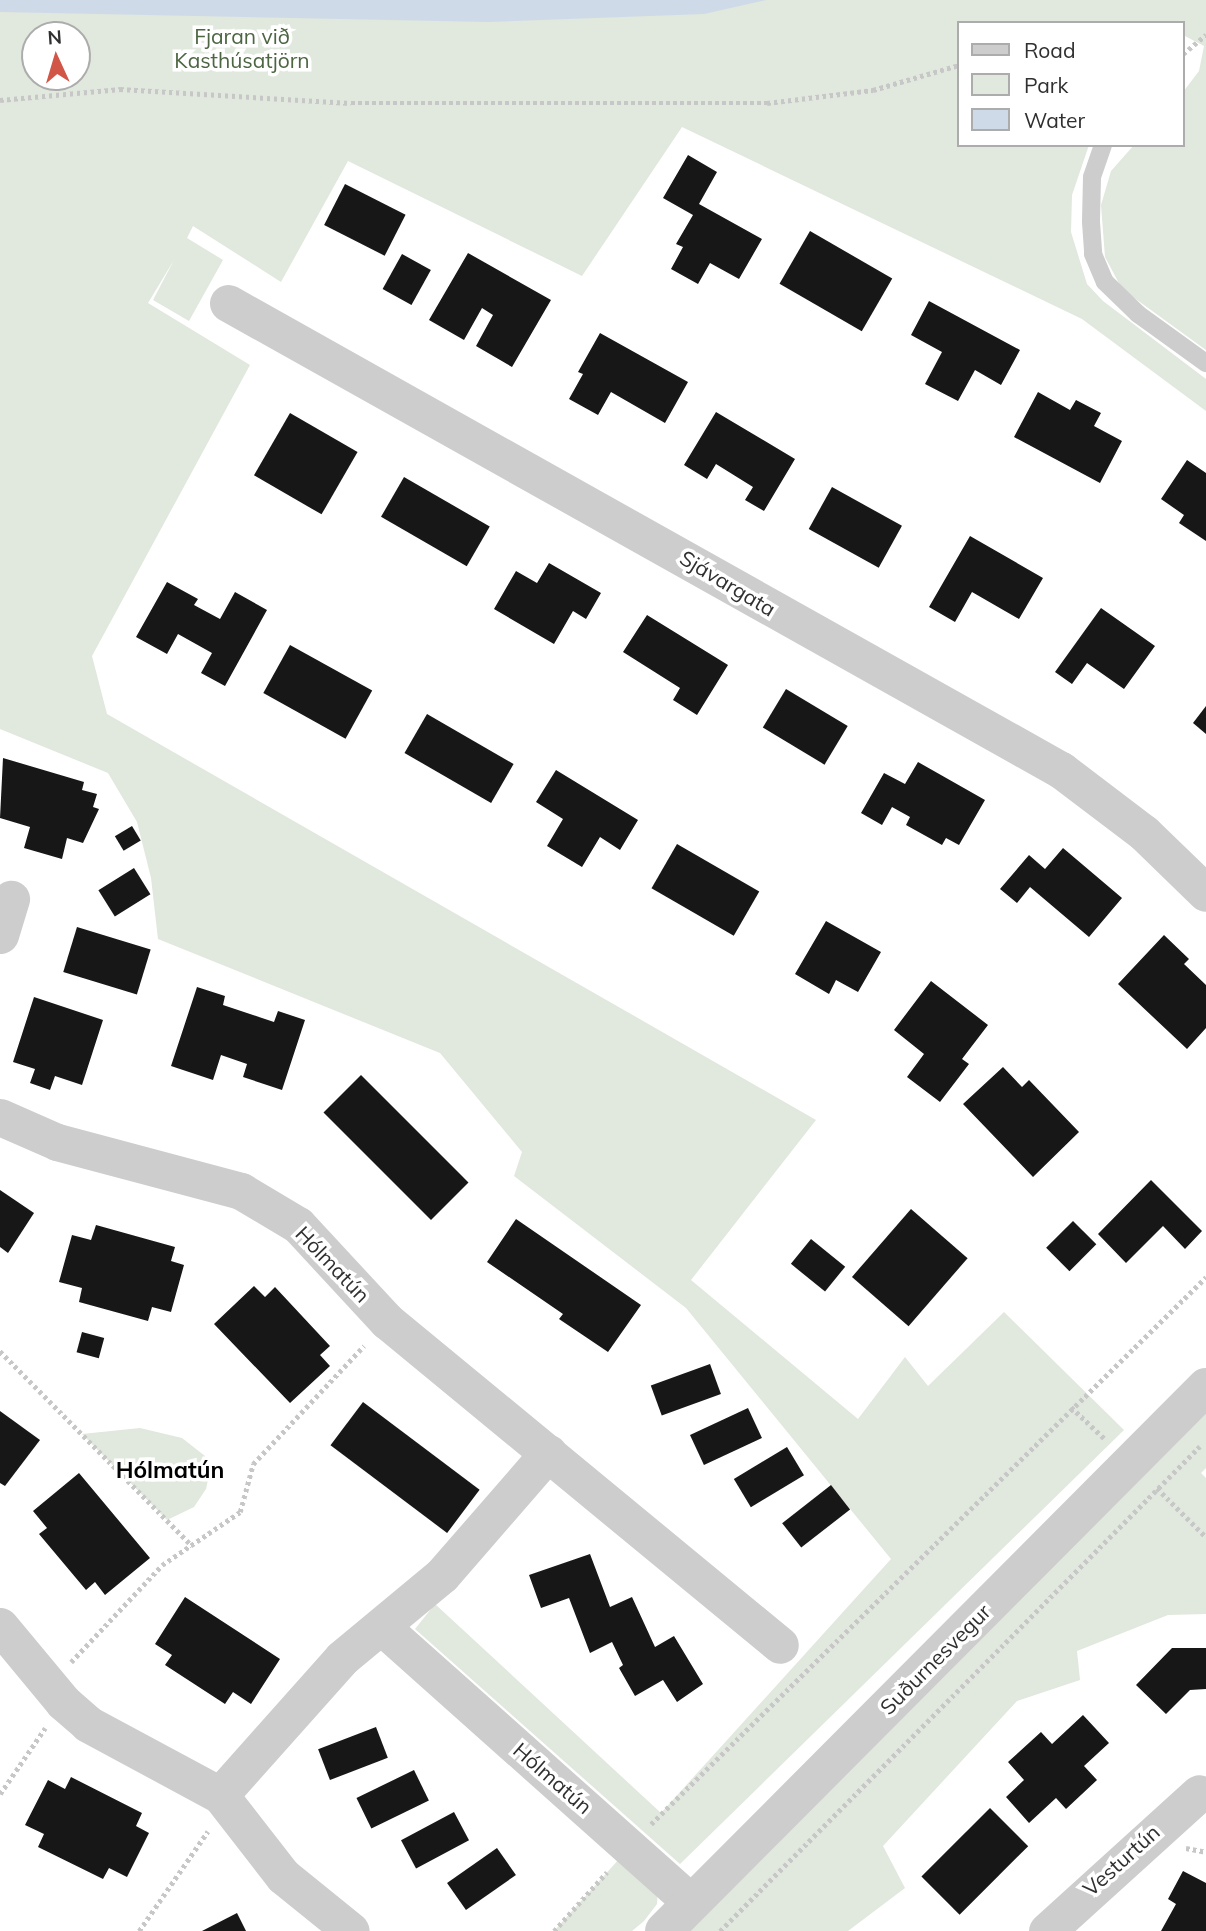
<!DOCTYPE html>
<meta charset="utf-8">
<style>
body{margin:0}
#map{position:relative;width:1206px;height:1931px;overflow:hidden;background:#fff;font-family:Mulish,sans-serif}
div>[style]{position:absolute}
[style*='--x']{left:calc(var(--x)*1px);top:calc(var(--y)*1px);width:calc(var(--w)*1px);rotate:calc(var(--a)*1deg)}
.green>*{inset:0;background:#e1e8dd}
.water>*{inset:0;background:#cedae8}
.building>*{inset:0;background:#171717;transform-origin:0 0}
.path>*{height:4.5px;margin-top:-2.25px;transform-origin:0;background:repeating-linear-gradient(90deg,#c7c7c7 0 3.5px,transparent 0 7px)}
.service>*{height:18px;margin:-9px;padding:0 9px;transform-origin:9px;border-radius:9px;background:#cdcdcd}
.minor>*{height:37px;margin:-18.5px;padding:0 18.5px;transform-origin:18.5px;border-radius:18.5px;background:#cdcdcd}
.tertiary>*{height:38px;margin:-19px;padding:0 19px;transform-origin:19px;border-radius:19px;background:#cdcdcd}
span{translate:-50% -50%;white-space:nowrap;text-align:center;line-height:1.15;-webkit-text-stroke:7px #fff;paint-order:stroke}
.park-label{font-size:21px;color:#4d6642}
.street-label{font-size:21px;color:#303030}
.neighbourhood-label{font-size:23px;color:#000;font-weight:700}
.legend{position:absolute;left:957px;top:21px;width:228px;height:126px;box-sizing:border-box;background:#fff;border:2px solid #acacac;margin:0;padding:9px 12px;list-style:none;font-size:21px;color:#303030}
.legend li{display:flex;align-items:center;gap:14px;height:35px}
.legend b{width:35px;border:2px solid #acacac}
.north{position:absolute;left:21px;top:21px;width:70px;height:70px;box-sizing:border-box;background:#fff;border:2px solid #acacac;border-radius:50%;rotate:356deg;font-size:19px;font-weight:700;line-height:28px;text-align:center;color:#303030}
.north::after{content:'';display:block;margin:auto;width:24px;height:32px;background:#d15648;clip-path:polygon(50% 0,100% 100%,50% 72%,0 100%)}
</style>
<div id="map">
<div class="green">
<div style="clip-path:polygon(evenodd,0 0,1206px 0,1206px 350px,1122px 289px,1105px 257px,1101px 205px,1111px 171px,1134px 145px,1183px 145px,1183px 92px,1199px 71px,1204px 46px,1183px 35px,1183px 23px,959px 23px,959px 145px,1089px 145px,1072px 195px,1071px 232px,1087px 284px,1103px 301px,1206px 379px,1206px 411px,1082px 319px,682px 127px,582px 276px,348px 161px,281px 282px,193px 226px,187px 238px,223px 260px,189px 321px,153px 300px,174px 260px,148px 303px,250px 365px,92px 656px,107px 714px,816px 1120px,691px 1280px,858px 1419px,905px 1357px,928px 1386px,1004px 1312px,1124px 1430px,680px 1864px,415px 1629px,435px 1604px,661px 1813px,891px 1559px,686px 1308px,514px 1176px,522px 1152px,440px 1053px,158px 939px,151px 878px,137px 822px,108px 773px,0 729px,0 0,35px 35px,77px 35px,77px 77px,35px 77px,35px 35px)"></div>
<div style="clip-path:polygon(1206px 1399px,1206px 1468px,1201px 1473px,1206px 1478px,1206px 1614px,1168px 1615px,1077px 1651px,1080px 1680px,1017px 1701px,883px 1846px,905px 1888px,848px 1931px,690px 1931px)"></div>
<div style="clip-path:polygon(140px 1428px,182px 1438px,205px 1456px,210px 1471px,206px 1489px,194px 1507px,167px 1520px,82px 1434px)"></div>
<div style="clip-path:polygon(620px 1858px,658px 1886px,657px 1904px,644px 1921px,632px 1931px,554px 1931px)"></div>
</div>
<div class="water">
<div style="clip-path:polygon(0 0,766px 0,704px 14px,488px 22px,0 12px)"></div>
</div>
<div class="building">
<div style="clip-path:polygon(688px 155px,717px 172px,699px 204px,762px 239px,739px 279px,710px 263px,698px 284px,671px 269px,683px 247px,676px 244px,693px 215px,663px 198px)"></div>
<div style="left:345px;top:184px;width:68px;height:46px;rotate:27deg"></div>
<div style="left:810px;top:231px;width:95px;height:61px;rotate:30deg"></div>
<div style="clip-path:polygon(468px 253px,551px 300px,512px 367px,476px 346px,493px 315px,482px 308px,464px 340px,429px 320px)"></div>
<div style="left:402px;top:254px;width:33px;height:40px;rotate:29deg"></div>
<div style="clip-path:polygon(929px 301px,1020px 350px,1001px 385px,975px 370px,958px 401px,925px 384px,942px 352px,911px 335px)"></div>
<div style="clip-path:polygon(600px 333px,688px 382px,665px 423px,611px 392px,598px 415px,569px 399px,583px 374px,578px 372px)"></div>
<div style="clip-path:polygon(1038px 392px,1070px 410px,1076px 400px,1101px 413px,1094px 426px,1122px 441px,1100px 483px,1014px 437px)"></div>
<div style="clip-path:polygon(716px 412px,795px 459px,764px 511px,745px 500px,753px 487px,716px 464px,707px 479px,684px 465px)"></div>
<div style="left:290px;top:413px;width:78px;height:72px;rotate:30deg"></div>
<div style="clip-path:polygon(1187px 460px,1206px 473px,1206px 541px,1179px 523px,1184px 515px,1161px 499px)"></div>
<div style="left:404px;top:477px;width:99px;height:46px;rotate:30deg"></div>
<div style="left:832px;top:487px;width:80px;height:48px;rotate:29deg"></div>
<div style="clip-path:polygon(970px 536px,1043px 578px,1019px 619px,972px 592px,955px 622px,929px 607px)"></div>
<div style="clip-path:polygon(549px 563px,601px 593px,586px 619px,573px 611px,554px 644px,494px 609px,516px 571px,537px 583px)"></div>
<div style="clip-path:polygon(167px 582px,198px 599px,194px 605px,220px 619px,235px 592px,267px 610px,225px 686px,201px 673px,212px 653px,178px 634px,167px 654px,136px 637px)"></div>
<div style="clip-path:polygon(1101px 608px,1155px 646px,1124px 689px,1087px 663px,1072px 684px,1055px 672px)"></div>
<div style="clip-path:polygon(647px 615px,728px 665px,697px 715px,673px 700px,680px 688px,623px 652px)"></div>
<div style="left:290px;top:645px;width:94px;height:55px;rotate:29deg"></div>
<div style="left:786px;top:689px;width:72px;height:45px;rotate:31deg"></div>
<div style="clip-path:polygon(1206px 706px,1206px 734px,1193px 723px)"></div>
<div style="left:427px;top:714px;width:100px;height:45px;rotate:30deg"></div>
<div style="clip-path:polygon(3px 758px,84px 782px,82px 790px,97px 794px,93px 807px,99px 809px,83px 843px,67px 838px,62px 859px,24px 848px,30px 827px,0 818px)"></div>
<div style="clip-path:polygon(918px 762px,985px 800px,959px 845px,946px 838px,942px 845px,906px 825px,910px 817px,892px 807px,882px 825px,861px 813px,884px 773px,905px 784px)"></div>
<div style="clip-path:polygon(556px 770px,638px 820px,620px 850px,600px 837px,582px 867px,547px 846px,563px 819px,536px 802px)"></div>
<div style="left:132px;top:826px;width:17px;height:20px;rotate:59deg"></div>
<div style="left:677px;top:844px;width:95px;height:51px;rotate:30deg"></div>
<div style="clip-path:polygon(1063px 848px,1122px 898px,1089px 937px,1030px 887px,1017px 903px,1000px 889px,1029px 855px,1045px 869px)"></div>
<div style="left:134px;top:868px;width:31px;height:42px;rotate:58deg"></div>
<div style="clip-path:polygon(826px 921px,881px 952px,858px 992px,836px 980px,829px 994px,795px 974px)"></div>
<div style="left:77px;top:927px;width:77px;height:47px;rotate:17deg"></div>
<div style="clip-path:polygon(1164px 935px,1189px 959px,1184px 964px,1206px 985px,1206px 1028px,1187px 1049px,1118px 984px)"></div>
<div style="clip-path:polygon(931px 981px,988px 1025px,962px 1059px,969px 1064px,940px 1102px,907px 1077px,924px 1054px,894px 1030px)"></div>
<div style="clip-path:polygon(197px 987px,225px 996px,223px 1005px,274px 1022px,278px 1011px,305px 1020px,282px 1090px,243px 1077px,247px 1064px,221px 1055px,213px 1080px,171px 1066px)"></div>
<div style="clip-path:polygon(34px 997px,103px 1020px,82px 1085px,55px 1076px,50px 1090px,30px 1083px,35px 1069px,13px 1062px)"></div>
<div style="clip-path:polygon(1003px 1067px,1022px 1087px,1029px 1080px,1079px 1132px,1033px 1177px,963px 1104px)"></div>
<div style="left:361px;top:1075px;width:152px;height:53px;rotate:45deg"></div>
<div style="clip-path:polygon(1151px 1180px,1202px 1231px,1185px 1249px,1163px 1226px,1126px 1263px,1098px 1234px)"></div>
<div style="clip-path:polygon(0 1190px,34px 1213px,8px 1253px,0 1247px)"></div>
<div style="left:911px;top:1209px;width:75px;height:90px;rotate:41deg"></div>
<div style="clip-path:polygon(516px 1219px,641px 1305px,608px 1352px,559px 1319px,563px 1314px,487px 1262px)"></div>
<div style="left:1073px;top:1221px;width:33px;height:38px;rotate:45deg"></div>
<div style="clip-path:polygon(96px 1225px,175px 1247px,171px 1261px,184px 1265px,171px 1312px,152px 1307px,148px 1321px,79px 1302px,82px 1288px,59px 1282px,72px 1235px,91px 1240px)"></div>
<div style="left:811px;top:1239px;width:44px;height:32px;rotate:39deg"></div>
<div style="clip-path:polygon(254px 1286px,265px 1297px,275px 1287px,330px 1346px,320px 1355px,330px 1366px,290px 1403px,214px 1324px)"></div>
<div style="left:82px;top:1332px;width:23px;height:21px;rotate:15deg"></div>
<div style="left:710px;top:1364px;width:32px;height:63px;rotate:70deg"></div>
<div style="left:363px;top:1402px;width:146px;height:54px;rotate:37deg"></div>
<div style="left:748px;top:1408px;width:33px;height:64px;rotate:65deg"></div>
<div style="clip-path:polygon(0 1411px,40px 1440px,5px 1486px,0 1483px)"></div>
<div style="left:787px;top:1447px;width:33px;height:62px;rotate:59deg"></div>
<div style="clip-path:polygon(79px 1473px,150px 1558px,105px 1595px,95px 1582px,86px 1590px,39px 1534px,47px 1528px,33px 1511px)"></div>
<div style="left:831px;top:1485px;width:31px;height:62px;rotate:52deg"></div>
<div style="clip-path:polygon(590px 1554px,610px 1607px,632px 1597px,655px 1647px,674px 1636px,703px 1684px,677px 1702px,663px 1680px,635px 1696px,619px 1668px,623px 1665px,612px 1642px,590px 1653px,569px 1598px,541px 1608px,529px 1575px)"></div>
<div style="clip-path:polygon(185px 1597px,280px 1659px,251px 1704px,233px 1692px,225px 1704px,165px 1665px,172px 1655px,155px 1644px)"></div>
<div style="clip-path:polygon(1172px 1648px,1206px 1648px,1206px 1689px,1190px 1690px,1166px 1714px,1136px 1685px)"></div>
<div style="clip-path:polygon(1083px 1715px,1109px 1743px,1084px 1766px,1097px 1780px,1066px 1809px,1056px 1798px,1029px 1823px,1006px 1797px,1024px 1780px,1008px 1762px,1041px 1732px,1052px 1744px)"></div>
<div style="left:376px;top:1727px;width:33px;height:62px;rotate:69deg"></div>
<div style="left:414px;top:1770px;width:34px;height:64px;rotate:64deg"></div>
<div style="clip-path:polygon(71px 1777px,142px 1813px,136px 1826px,149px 1833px,127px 1877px,109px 1868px,103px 1879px,38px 1847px,44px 1834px,25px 1825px,48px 1780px,65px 1789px)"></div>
<div style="left:990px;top:1808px;width:54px;height:97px;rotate:45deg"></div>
<div style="left:454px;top:1812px;width:32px;height:60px;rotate:62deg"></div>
<div style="left:497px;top:1848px;width:33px;height:61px;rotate:55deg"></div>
<div style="clip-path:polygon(1183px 1871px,1206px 1883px,1206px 1931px,1161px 1931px,1176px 1904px,1168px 1899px)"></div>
<div style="clip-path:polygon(237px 1913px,246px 1931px,202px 1931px)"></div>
</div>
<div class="path">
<div style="--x:1183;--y:54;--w:30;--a:-40"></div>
<div style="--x:0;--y:100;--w:121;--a:-5.2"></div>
<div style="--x:120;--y:89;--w:231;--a:3.5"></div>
<div style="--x:351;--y:103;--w:416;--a:0"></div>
<div style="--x:767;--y:103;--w:107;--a:-7"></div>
<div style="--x:873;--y:90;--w:90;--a:-16.2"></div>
<div style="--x:0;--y:1351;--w:274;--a:45.4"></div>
<div style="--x:1071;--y:1407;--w:47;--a:43.3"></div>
<div style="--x:1157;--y:1488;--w:69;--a:45"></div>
<div style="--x:71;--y:1662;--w:133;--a:-46.8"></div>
<div style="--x:162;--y:1565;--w:94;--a:-34.2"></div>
<div style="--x:240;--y:1512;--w:50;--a:-74.8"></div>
<div style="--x:253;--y:1464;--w:162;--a:-46.8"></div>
<div style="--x:0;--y:1794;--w:80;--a:-55.7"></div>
<div style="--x:651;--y:1824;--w:779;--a:-44.58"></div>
<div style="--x:1186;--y:1848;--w:20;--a:11"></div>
<div style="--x:139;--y:1931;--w:121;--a:-55.4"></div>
<div style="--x:554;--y:1931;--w:79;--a:-48.1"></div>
<div style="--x:720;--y:1931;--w:682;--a:-45.3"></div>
</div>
<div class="service">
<div style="--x:1103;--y:145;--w:34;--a:109"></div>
<div style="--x:1092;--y:177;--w:45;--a:91.3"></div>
<div style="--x:1091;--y:222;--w:32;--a:86"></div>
<div style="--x:1093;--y:254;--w:30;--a:67"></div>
<div style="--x:1105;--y:282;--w:46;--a:44.1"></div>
<div style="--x:1138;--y:314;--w:84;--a:35.8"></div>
</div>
<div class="minor">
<div style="--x:228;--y:303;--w:955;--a:29.28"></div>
<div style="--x:1061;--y:770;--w:104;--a:37.2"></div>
<div style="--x:1144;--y:833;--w:86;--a:44.1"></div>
<div style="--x:0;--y:935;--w:38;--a:-73"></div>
<div style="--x:0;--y:1117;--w:62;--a:23.7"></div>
<div style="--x:57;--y:1142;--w:190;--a:14.9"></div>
<div style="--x:241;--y:1191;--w:66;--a:30.8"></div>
<div style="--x:298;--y:1225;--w:131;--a:47.2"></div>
<div style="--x:387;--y:1321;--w:509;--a:39.5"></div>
<div style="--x:0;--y:1626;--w:99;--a:50.3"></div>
<div style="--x:63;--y:1702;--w:33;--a:41"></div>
<div style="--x:88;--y:1724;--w:150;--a:28.3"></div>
<div style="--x:220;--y:1795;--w:103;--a:52.1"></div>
<div style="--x:283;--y:1876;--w:87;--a:39"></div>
<div style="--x:382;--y:1627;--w:414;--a:41.7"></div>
<div style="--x:220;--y:1795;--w:183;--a:-48.3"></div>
<div style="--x:342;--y:1658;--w:130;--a:-39.7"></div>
<div style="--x:442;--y:1575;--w:162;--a:-49"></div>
<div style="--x:1047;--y:1931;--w:205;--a:-42.2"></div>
</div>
<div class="tertiary">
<div style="--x:664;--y:1931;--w:768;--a:-45.11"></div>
</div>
<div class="park-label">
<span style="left:242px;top:48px">Fjaran við<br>Kasthúsatjörn</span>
</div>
<div class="street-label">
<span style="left:728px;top:583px;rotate:31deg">Sjávargata</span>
<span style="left:333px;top:1264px;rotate:46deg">Hólmatún</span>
<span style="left:935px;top:1659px;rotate:-45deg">Suðurnesvegur</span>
<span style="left:553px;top:1778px;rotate:41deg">Hólmatún</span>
<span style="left:1121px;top:1860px;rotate:-42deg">Vesturtún</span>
</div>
<div class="neighbourhood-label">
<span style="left:170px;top:1470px">Hólmatún</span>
</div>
<ul class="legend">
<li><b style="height:9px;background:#cdcdcd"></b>Road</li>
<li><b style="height:19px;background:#e1e8dd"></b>Park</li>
<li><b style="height:19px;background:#cedae8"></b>Water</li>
</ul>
<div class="north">N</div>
</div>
